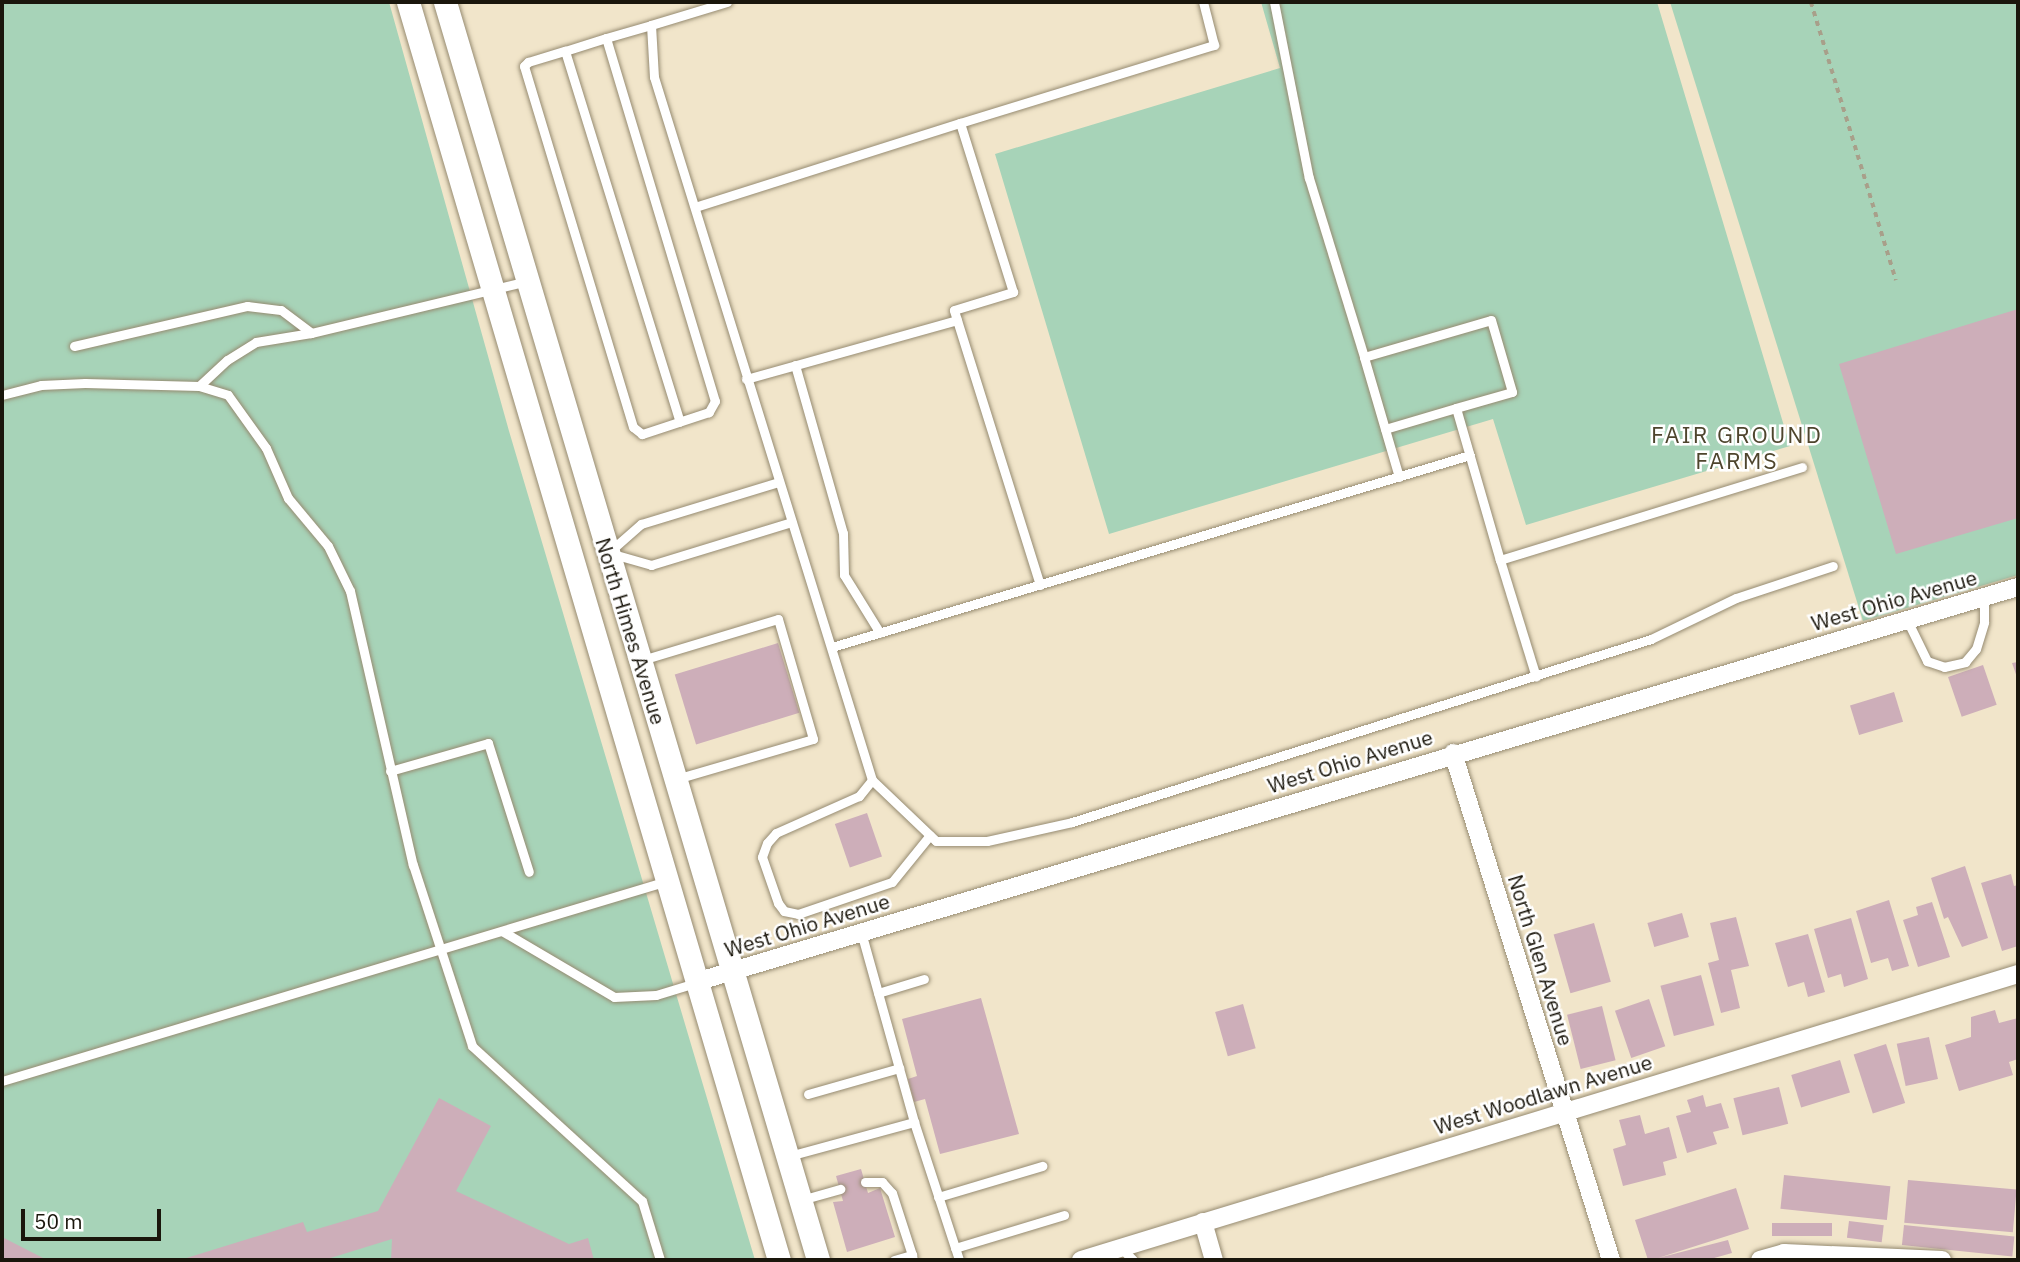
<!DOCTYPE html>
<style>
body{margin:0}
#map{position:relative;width:2020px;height:1262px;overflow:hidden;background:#f1e5ca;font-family:"IBM Plex Sans",sans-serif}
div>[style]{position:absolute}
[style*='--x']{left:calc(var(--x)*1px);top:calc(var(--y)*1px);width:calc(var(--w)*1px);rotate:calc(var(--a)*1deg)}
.green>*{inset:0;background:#a7d3b8}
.building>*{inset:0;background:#cdaeb9;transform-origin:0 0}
.path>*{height:3.5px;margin-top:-1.75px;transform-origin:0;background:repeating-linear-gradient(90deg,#a89f8a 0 5px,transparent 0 10px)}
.roads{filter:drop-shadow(0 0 2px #968b71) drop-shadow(0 0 2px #968b71)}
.service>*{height:9px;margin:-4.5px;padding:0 4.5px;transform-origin:4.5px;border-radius:4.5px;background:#fff}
.minor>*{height:18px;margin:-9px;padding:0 9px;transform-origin:9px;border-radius:9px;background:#fff}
.tertiary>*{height:23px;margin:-11.5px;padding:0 11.5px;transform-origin:11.5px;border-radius:11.5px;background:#fff}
span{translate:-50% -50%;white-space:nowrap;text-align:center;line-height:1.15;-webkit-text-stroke:5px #fff;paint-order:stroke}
.street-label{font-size:21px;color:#1a160c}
.neighbourhood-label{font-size:23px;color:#4e452d;letter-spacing:2px}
.frame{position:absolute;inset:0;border:4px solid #1a160c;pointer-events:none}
.scale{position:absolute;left:21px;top:1209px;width:140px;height:32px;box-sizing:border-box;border:4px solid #1a160c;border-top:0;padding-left:9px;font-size:21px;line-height:24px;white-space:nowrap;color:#1a160c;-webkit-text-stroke:5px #fff;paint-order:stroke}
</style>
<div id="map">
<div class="green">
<div style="clip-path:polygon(2px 2px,389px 2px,509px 431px,755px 1260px,2px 1260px)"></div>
<div style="clip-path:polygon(1261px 2px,1657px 2px,1790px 446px,1526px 525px,1493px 419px,1109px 534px,995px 154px,1280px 68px)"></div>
<div style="clip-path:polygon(1670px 2px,2018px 2px,2018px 575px,1863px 621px)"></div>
</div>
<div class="building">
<div style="clip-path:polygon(2018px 309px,2018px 518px,1896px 554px,1839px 364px)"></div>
<div style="left:778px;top:643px;width:73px;height:108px;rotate:73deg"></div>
<div style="clip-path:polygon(2018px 662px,2018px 680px,2012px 663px)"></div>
<div style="left:1983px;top:665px;width:42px;height:37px;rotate:71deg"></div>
<div style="left:1894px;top:692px;width:31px;height:46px;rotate:73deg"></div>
<div style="left:867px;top:813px;width:46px;height:34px;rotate:71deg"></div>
<div style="clip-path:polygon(1965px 866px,1988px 938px,1962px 947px,1948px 917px,1944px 919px,1931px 878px)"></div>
<div style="clip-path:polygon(2011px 874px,2014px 886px,2018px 885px,2018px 946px,2002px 951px,1981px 883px)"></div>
<div style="clip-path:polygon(1889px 900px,1909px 966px,1892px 971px,1888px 958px,1871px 963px,1856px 911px)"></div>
<div style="clip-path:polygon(1932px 902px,1950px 957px,1918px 967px,1903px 920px,1918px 915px,1916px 907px)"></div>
<div style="left:1682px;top:913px;width:25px;height:36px;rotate:74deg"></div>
<div style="clip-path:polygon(1736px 917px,1749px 966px,1731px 970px,1740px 1008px,1721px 1013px,1708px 963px,1719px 960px,1710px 923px)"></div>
<div style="clip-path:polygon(1851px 918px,1868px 979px,1844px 987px,1841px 974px,1828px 978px,1814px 929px)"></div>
<div style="left:1594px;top:923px;width:61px;height:42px;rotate:74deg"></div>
<div style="clip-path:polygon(1808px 934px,1825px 992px,1808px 997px,1804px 982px,1788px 987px,1775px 943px)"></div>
<div style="left:1701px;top:975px;width:52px;height:42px;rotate:75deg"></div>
<div style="clip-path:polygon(981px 998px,1019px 1134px,940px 1154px,925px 1099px,914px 1102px,908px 1079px,917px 1076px,902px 1019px)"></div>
<div style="left:1649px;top:999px;width:50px;height:36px;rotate:71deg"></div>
<div style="left:1243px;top:1004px;width:46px;height:29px;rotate:74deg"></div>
<div style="left:1602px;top:1006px;width:56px;height:36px;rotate:76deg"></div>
<div style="clip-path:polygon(1995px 1010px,1999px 1023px,2018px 1018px,2018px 1059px,2009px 1062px,2013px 1075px,1959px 1091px,1945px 1045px,1971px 1037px,1971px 1017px)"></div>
<div style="left:1929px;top:1037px;width:43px;height:33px;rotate:78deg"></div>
<div style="left:1886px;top:1044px;width:62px;height:34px;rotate:72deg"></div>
<div style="left:1840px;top:1060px;width:34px;height:51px;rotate:73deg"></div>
<div style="left:1779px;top:1087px;width:38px;height:47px;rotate:76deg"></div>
<div style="clip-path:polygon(1703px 1095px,1706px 1107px,1721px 1103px,1729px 1128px,1713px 1132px,1717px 1144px,1687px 1153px,1676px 1116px,1691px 1112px,1687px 1100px)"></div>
<div style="clip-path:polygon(439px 1098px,491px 1126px,456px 1191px,569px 1244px,588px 1238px,594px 1260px,391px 1260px,392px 1239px,324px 1260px,180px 1260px,303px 1222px,307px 1232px,378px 1211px)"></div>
<div style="clip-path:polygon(1640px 1115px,1645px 1134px,1669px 1127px,1677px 1158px,1663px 1162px,1666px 1175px,1623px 1186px,1613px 1149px,1626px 1145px,1619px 1120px)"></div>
<div style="clip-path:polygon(861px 1169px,868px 1193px,880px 1188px,895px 1237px,847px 1252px,833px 1202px,843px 1201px,836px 1176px)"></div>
<div style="left:1784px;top:1175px;width:107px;height:34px;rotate:6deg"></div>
<div style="left:1908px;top:1180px;width:109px;height:43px;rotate:5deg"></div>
<div style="clip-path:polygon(1736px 1188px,1749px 1229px,1658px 1258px,1728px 1240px,1732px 1253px,1707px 1260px,1648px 1260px,1635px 1220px)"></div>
<div style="left:1849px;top:1221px;width:35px;height:17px;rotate:7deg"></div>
<div style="left:1832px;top:1223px;width:13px;height:60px;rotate:90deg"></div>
<div style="left:1904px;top:1225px;width:111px;height:20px;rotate:6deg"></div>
<div style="clip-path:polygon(2px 1237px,47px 1260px,2px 1260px)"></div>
</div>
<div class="path">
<div style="--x:1811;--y:2;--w:291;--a:73"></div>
</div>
<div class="roads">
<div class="service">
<div style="--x:727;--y:2;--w:79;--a:163.2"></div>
<div style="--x:651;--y:25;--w:52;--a:86.7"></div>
<div style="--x:654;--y:77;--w:736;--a:72.77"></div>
<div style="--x:872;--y:780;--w:88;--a:43.6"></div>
<div style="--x:936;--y:841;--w:51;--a:0"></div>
<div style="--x:987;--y:841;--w:87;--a:-12.6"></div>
<div style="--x:1072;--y:822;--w:607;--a:-17.54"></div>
<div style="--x:1651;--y:639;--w:94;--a:-25.8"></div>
<div style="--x:1736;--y:598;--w:102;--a:-18.3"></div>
<div style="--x:1274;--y:2;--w:179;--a:78.8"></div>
<div style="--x:1309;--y:178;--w:187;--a:72.9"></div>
<div style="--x:606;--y:38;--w:379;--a:73.3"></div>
<div style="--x:715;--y:401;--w:13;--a:119"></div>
<div style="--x:709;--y:412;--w:71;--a:161.8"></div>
<div style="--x:642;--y:434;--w:11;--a:-142"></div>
<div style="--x:633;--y:427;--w:377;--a:-106.8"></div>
<div style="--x:524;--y:66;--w:6;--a:-45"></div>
<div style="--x:528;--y:62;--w:39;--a:-17"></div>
<div style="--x:565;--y:51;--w:43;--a:-17.6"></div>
<div style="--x:606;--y:38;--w:47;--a:-16.1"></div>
<div style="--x:565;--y:51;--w:388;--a:72.8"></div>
<div style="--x:695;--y:207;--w:278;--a:-17.6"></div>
<div style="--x:311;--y:333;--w:222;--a:-13.5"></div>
<div style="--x:74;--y:346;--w:178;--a:-13"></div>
<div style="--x:247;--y:306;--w:34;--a:7"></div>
<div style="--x:281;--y:310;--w:38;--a:37"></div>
<div style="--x:311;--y:333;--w:56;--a:170.7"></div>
<div style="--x:256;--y:342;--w:34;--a:148"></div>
<div style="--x:227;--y:360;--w:38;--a:137"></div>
<div style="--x:795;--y:365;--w:175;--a:74.1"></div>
<div style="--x:843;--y:533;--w:42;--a:88.6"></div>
<div style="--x:844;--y:575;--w:68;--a:58.2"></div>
<div style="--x:746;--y:379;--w:219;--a:-15.6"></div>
<div style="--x:2;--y:395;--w:40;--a:-14.4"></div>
<div style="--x:41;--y:385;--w:44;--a:-2.6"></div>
<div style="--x:85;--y:383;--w:114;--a:1.5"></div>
<div style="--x:199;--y:386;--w:30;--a:17"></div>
<div style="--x:228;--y:395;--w:65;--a:54.4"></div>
<div style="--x:266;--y:448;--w:55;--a:66.3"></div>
<div style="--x:288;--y:498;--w:62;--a:50.2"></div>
<div style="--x:328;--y:546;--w:50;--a:63.9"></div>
<div style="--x:350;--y:591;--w:281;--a:77.1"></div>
<div style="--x:413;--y:865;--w:190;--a:71.9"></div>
<div style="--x:472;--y:1046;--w:230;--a:42.4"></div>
<div style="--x:642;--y:1201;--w:62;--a:73"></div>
<div style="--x:1385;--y:429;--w:74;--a:-16.5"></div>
<div style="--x:1399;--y:477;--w:125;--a:-106.3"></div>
<div style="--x:1364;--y:357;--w:132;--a:-16.2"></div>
<div style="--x:1491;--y:320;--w:75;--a:73.7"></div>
<div style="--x:1512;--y:392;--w:58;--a:164.1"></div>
<div style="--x:1456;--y:408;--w:158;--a:73.9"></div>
<div style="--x:1500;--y:560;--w:316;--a:-17.1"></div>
<div style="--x:609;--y:552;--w:43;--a:-41.2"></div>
<div style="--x:641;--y:524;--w:143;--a:-17"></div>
<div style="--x:613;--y:554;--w:40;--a:16"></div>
<div style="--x:651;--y:565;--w:147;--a:-17"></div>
<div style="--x:1500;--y:560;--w:122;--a:72.9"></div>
<div style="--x:1040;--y:585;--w:288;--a:-107.4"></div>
<div style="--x:954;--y:310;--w:62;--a:-17"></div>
<div style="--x:1013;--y:292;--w:177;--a:-107.4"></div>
<div style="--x:960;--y:123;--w:266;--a:-17.1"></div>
<div style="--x:1214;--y:45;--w:44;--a:-104.3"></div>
<div style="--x:1907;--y:620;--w:46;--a:64"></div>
<div style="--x:1927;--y:661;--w:18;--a:19"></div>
<div style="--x:1944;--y:667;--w:22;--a:-13"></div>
<div style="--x:1965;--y:662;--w:17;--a:-50"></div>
<div style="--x:1976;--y:649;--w:28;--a:-73"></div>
<div style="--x:1984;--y:622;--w:24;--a:-90"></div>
<div style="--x:832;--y:647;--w:666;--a:-16.75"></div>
<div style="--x:642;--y:660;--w:142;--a:-16.8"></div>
<div style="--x:778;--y:619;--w:125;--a:73.7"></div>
<div style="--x:813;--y:739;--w:143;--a:163.7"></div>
<div style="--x:390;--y:771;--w:102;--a:-15.9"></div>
<div style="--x:488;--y:743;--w:135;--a:72.4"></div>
<div style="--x:872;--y:780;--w:21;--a:129"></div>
<div style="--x:859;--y:796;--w:91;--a:156"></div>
<div style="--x:776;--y:833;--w:13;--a:132"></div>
<div style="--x:767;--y:843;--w:15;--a:110"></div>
<div style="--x:762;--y:857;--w:49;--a:70.8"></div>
<div style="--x:778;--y:903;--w:10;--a:53"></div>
<div style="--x:784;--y:911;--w:14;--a:12"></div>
<div style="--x:798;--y:914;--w:99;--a:-18.8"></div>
<div style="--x:892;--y:882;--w:60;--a:-51"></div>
<div style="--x:502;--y:931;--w:130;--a:30.5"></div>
<div style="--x:614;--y:997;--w:42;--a:-2.7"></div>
<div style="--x:656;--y:995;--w:41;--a:-17.1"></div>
<div style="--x:861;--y:932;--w:197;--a:74.4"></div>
<div style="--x:878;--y:993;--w:48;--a:-16.9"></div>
<div style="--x:2;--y:1081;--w:694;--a:-16.74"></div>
<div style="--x:808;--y:1094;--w:95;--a:-15.9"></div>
<div style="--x:789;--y:1156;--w:130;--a:-15.2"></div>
<div style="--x:914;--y:1122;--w:145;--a:71.9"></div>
<div style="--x:865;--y:1182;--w:17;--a:0"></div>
<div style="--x:882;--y:1182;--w:15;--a:48"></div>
<div style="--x:892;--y:1193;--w:65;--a:72.1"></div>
<div style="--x:938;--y:1197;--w:109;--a:-16.6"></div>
<div style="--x:801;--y:1200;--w:41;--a:-15.8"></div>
<div style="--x:955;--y:1248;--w:114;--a:-16.8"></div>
<div style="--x:1121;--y:1248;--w:17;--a:45"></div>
<div style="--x:894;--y:1260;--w:19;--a:-16"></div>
<div style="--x:912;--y:1255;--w:5;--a:79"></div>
</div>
<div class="minor">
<div style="--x:1453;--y:753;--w:531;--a:72.69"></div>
<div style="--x:696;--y:982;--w:1380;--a:-16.64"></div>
<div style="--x:1203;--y:1222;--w:40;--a:74"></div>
<div style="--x:1081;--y:1260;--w:980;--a:-16.97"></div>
<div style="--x:1760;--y:1260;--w:25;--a:-16"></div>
<div style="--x:1784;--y:1253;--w:158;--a:2.5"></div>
</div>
<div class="tertiary">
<div style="--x:408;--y:2;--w:1312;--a:73.57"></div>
<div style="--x:445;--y:2;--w:1312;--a:73.48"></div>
</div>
</div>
<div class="street-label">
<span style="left:1894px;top:600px;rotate:-16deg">West Ohio Avenue</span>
<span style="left:631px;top:631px;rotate:73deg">North Himes Avenue</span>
<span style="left:1350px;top:761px;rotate:-17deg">West Ohio Avenue</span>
<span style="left:807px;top:925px;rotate:-17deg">West Ohio Avenue</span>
<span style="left:1541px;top:960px;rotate:73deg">North Glen Avenue</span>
<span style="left:1543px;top:1094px;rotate:-17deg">West Woodlawn Avenue</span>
</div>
<div class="neighbourhood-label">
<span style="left:1737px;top:447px">FAIR GROUND<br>FARMS</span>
</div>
<div class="frame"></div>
<div class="scale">50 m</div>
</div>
